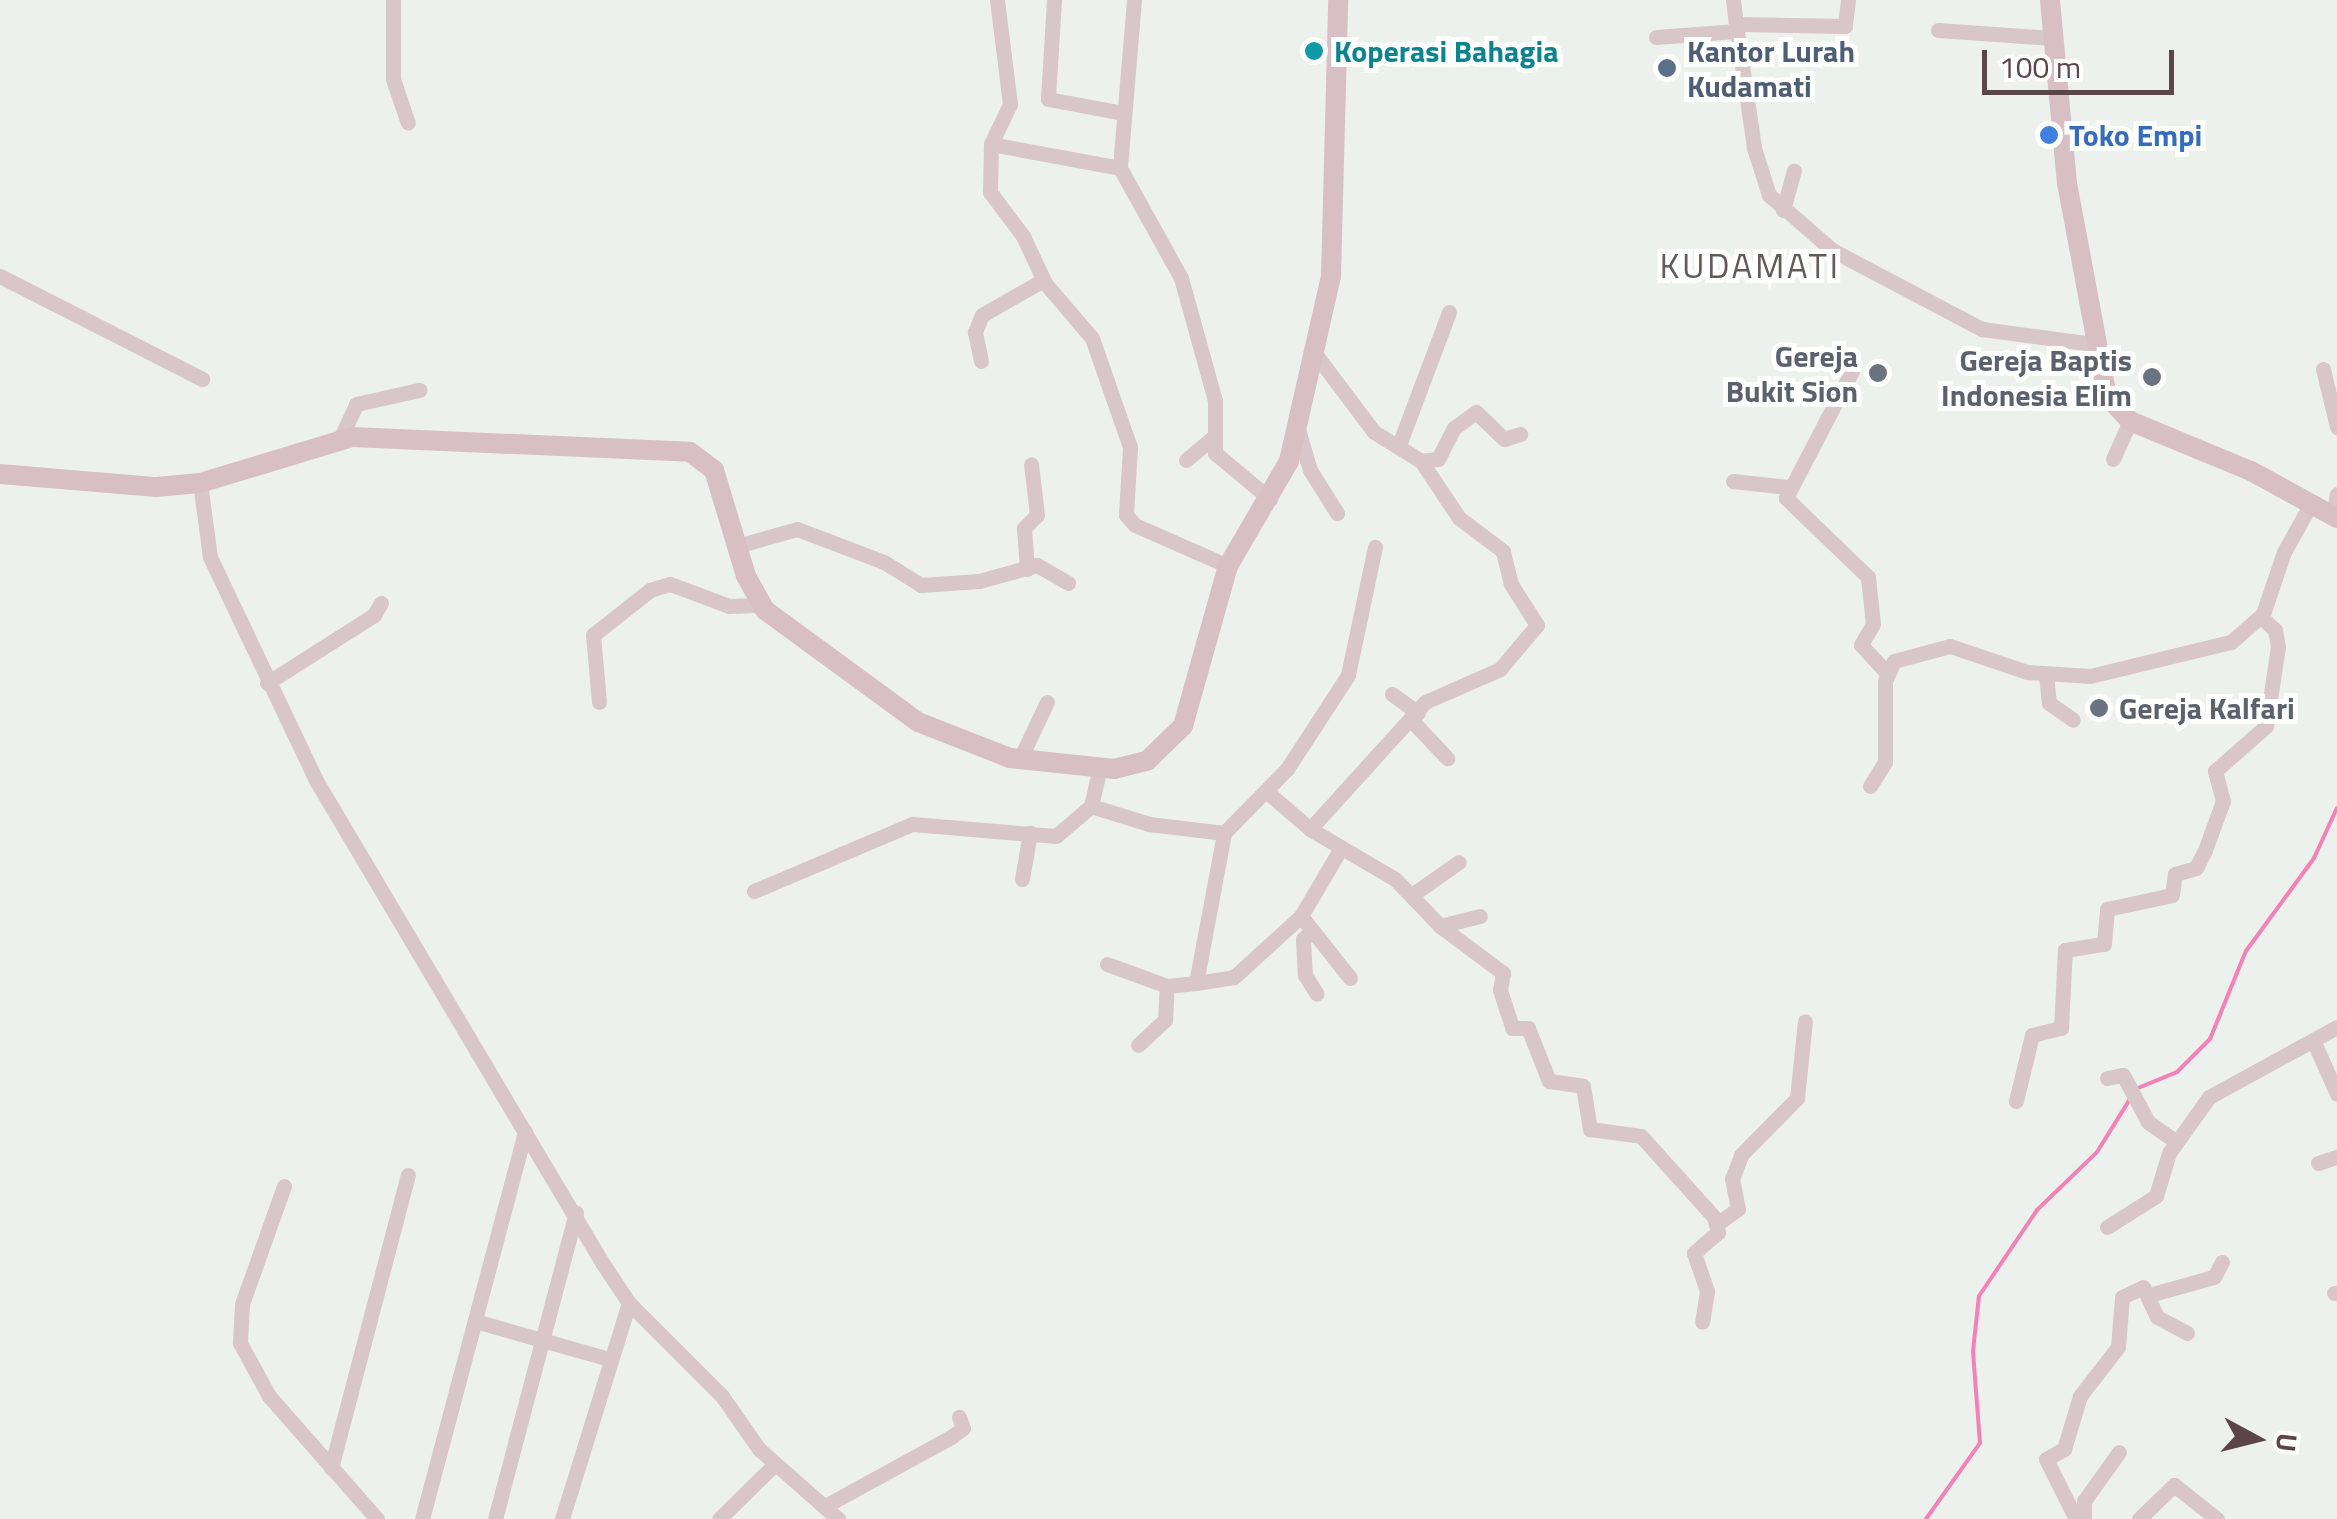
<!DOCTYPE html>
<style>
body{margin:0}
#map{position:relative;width:2337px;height:1519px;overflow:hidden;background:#edf1ee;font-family:"Titillium Web",sans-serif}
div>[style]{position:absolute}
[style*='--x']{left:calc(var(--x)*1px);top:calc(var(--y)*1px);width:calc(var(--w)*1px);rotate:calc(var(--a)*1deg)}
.stream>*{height:4px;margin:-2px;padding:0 2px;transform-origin:2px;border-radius:2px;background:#f282b8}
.street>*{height:15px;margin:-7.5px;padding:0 7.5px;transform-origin:7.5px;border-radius:7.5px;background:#d9c6ca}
.secondary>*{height:20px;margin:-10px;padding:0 10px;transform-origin:10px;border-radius:10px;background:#d8bfc3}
.dots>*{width:28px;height:28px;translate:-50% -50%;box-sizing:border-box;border:5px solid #fff;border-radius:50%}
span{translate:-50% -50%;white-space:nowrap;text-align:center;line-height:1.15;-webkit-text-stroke:10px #fff;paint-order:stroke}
.culture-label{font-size:30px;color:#0d838f;font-weight:700}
.left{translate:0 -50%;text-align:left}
.service-label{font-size:30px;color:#4e5e75;font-weight:700}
.shop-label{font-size:30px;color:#366cbe;font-weight:700}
.worship-label{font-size:30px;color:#5b616d;font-weight:700}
.right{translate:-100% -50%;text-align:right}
.quarter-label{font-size:35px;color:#635a5b;letter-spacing:2.5px}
.north{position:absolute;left:2207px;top:1389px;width:100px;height:100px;-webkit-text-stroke:8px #fff;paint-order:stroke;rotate:97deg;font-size:28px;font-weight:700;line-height:40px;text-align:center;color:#5c454a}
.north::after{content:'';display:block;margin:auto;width:35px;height:45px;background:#5c454a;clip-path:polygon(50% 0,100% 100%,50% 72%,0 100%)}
.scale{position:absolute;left:1982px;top:50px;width:192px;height:45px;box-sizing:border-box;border:5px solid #5c454a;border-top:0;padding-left:12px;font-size:30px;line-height:35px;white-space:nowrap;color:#5c454a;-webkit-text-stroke:8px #fff;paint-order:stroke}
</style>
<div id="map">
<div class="stream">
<div style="--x:2138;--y:1088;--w:42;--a:-22.3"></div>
<div style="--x:2177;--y:1072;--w:47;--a:-45"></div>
<div style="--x:2210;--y:1039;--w:95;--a:-67.8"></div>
<div style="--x:2246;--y:951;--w:115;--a:-53.8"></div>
<div style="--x:2314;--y:858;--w:55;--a:-65.3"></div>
<div style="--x:1926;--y:1519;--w:93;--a:-54.6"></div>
<div style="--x:1980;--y:1443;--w:92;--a:-94.4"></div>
<div style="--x:1973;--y:1351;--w:55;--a:-83.8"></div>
<div style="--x:1979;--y:1296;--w:104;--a:-56"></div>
<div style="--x:2037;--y:1210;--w:83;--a:-44"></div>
<div style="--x:2097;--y:1152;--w:62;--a:-58.1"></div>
</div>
<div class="street">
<div style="--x:393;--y:0;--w:79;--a:90"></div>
<div style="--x:393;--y:79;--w:46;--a:71.2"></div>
<div style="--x:997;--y:0;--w:105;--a:82.9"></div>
<div style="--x:1010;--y:104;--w:44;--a:115.4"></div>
<div style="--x:991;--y:144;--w:131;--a:10.5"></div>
<div style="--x:1054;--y:0;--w:99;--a:93.5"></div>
<div style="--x:1048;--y:99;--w:76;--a:10.6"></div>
<div style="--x:1134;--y:0;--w:169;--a:94.8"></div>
<div style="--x:1120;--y:168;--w:126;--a:61"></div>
<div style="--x:1181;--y:278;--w:128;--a:74.5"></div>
<div style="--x:1215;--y:401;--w:52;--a:90"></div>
<div style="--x:1215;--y:453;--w:72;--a:39.9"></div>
<div style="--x:1733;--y:0;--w:24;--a:83"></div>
<div style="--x:1848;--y:0;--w:26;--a:97"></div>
<div style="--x:1845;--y:26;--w:109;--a:-178.9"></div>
<div style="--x:1736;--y:24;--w:125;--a:81.7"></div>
<div style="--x:1754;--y:148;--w:49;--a:72.3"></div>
<div style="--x:1769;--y:195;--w:84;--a:41.1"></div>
<div style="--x:1832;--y:250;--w:170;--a:27.8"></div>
<div style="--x:1982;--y:329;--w:112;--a:7.7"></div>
<div style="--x:1938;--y:30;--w:115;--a:4"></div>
<div style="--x:1656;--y:37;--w:81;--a:-4.2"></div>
<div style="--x:991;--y:144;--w:48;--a:91.2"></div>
<div style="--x:990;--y:192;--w:55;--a:53.1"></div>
<div style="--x:1023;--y:236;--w:52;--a:64.9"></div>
<div style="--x:1045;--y:283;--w:72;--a:49.5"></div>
<div style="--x:1092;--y:338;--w:115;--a:70.8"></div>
<div style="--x:1130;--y:447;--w:68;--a:93.4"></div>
<div style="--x:1126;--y:515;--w:13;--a:48"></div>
<div style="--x:1135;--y:525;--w:102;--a:23.8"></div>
<div style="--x:1783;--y:210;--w:41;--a:-74.6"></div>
<div style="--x:0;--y:276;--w:227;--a:27"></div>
<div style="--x:981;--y:361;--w:30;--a:-102"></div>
<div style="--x:975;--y:332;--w:18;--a:-68"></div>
<div style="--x:982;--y:315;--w:70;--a:-29.8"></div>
<div style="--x:2323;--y:369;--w:60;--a:76.4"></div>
<div style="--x:1852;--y:371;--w:143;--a:117.5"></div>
<div style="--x:1786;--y:498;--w:114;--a:43.9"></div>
<div style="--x:1868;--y:577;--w:47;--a:83.9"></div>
<div style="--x:1873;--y:624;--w:24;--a:120"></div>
<div style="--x:1861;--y:645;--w:37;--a:47"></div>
<div style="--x:1298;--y:429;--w:43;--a:73.7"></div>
<div style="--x:1310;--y:470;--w:51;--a:57.9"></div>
<div style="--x:340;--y:439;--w:38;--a:-65"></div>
<div style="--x:356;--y:404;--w:65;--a:-12.5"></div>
<div style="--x:1399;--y:445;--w:142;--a:-69.4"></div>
<div style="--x:2113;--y:459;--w:42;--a:-65.9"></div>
<div style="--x:1186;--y:460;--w:35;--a:-40"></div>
<div style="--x:1421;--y:461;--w:17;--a:-7"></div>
<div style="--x:1438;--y:459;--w:35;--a:-63"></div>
<div style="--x:1454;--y:428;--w:27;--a:-36"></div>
<div style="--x:1476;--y:412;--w:39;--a:44"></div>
<div style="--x:1504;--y:439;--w:17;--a:-17"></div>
<div style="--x:1733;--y:481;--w:54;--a:6.3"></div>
<div style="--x:200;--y:483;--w:75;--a:82.3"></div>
<div style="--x:210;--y:557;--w:249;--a:64.6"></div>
<div style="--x:317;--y:782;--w:560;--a:59.32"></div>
<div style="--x:603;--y:1264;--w:47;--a:56.3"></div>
<div style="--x:629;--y:1303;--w:132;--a:45"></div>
<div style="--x:722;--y:1396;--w:65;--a:55.1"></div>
<div style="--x:759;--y:1449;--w:106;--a:41.5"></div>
<div style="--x:2333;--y:516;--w:22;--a:-80"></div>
<div style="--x:737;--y:546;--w:62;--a:-15.8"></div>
<div style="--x:797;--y:529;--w:93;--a:20.8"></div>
<div style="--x:884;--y:562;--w:44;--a:31.9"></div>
<div style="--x:921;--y:585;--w:58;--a:-3.9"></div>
<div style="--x:979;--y:581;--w:60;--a:-15.4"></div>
<div style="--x:1037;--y:565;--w:36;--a:30"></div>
<div style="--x:1027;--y:569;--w:41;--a:-94.2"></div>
<div style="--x:1024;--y:528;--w:18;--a:-45"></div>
<div style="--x:1037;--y:515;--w:51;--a:-96.7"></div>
<div style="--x:2046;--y:675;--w:28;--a:84"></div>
<div style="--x:2049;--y:703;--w:29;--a:35"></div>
<div style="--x:267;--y:683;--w:127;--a:-32.4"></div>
<div style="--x:374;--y:615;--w:14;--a:-60"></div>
<div style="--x:1392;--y:694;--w:32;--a:36"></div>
<div style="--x:599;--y:702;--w:67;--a:-95.1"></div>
<div style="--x:593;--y:635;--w:73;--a:-38.3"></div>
<div style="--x:650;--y:590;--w:21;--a:-17"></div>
<div style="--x:670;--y:584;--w:63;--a:20.4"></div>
<div style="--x:729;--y:606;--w:33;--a:-2"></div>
<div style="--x:1413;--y:722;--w:50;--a:46.6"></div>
<div style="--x:1020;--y:759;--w:63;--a:-64.7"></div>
<div style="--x:1100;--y:767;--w:40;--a:103"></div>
<div style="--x:1091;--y:806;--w:61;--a:17.2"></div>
<div style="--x:1149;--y:824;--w:76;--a:6.8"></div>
<div style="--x:1224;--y:833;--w:90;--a:-45.5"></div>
<div style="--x:1287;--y:769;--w:112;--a:-57"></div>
<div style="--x:1348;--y:675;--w:131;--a:-78.1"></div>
<div style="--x:1870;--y:786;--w:28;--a:-58"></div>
<div style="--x:1885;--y:762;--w:81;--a:-90"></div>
<div style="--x:1885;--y:681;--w:22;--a:-66"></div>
<div style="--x:1894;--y:661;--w:58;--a:-15"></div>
<div style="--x:1950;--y:646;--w:81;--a:18.7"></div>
<div style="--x:2027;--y:672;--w:63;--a:3.6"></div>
<div style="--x:2090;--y:676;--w:145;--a:-13.6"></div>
<div style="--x:2231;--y:642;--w:43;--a:-41.2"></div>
<div style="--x:2263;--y:614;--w:65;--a:-71.3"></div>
<div style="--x:2284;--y:552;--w:51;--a:-60.9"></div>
<div style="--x:1266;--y:791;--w:58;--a:40.8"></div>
<div style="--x:1310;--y:829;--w:99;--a:30.5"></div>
<div style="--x:1395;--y:879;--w:65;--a:46.2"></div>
<div style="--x:1440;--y:926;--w:79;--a:36.7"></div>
<div style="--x:1503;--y:973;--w:17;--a:100"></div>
<div style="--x:1500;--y:990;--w:40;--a:72"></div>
<div style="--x:1512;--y:1028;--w:16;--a:0"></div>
<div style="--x:1528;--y:1028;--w:57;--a:68.4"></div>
<div style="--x:1549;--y:1081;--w:34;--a:8"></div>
<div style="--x:1583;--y:1086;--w:44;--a:80.8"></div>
<div style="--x:1590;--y:1129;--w:51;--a:7.8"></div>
<div style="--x:1641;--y:1136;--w:109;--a:48"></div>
<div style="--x:1714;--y:1217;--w:16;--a:75"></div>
<div style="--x:1718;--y:1232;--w:32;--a:139"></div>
<div style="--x:1694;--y:1253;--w:40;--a:71.1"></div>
<div style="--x:1707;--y:1291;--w:31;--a:99"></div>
<div style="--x:1310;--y:829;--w:171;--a:-47.8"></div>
<div style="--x:1425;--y:702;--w:82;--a:-23.7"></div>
<div style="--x:1500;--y:669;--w:57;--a:-49.9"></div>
<div style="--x:1537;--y:625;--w:49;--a:-122.4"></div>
<div style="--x:1511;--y:584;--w:34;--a:-104"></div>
<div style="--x:1503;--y:551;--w:55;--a:-143.1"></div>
<div style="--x:1459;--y:518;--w:69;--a:-123.7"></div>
<div style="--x:1421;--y:461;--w:55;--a:-148.3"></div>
<div style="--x:1374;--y:432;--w:101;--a:-127"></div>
<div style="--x:1341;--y:848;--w:79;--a:120.5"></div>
<div style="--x:1301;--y:916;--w:79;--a:51.7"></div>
<div style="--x:1022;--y:879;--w:47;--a:-80.1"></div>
<div style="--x:754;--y:891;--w:172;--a:-23"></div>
<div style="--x:912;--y:824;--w:144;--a:4.8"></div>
<div style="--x:1056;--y:836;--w:46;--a:-40.6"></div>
<div style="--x:1412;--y:895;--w:57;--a:-35.1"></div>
<div style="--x:1440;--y:926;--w:41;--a:-14"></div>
<div style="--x:1312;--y:930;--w:13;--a:135"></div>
<div style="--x:1303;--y:939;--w:36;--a:87"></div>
<div style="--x:1305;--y:975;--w:22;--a:58"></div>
<div style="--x:1107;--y:964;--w:64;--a:20.1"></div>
<div style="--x:1167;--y:986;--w:29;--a:-6"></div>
<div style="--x:1196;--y:983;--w:153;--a:-79.4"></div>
<div style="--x:1196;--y:983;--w:38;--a:-9"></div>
<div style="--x:1234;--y:977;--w:91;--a:-42.3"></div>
<div style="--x:2313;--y:1040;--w:59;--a:66"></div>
<div style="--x:1138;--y:1045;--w:37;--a:-43"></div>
<div style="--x:1165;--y:1020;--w:34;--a:-87"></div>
<div style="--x:2107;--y:1078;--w:16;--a:-11"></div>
<div style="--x:2123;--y:1075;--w:53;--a:62"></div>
<div style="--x:2148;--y:1122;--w:33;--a:35"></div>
<div style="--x:2016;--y:1101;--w:68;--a:-76.4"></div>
<div style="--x:2032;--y:1035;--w:30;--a:-14"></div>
<div style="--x:2061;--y:1028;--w:78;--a:-87.1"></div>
<div style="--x:2065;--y:950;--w:39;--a:-9"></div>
<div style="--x:2104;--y:944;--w:35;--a:-85"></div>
<div style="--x:2107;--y:909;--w:66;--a:-12.2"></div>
<div style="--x:2172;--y:895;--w:21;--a:-82"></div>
<div style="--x:2175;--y:874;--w:22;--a:-16"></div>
<div style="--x:2196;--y:868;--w:20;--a:-63"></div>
<div style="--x:2205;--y:850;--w:52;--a:-69.8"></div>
<div style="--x:2223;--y:801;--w:31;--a:-105"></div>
<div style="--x:2215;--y:771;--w:68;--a:-41.4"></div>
<div style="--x:2266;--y:726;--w:80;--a:-81.4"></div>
<div style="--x:2278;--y:647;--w:17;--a:-100"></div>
<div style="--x:2275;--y:630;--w:19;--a:-137"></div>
<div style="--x:2318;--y:1163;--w:20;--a:-18"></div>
<div style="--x:284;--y:1186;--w:125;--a:109.6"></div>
<div style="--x:242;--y:1304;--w:39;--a:93"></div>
<div style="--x:240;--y:1343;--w:60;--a:61.3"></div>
<div style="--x:269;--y:1396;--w:164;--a:48.7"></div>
<div style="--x:1717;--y:1224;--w:26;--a:-36"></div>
<div style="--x:1738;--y:1209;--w:31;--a:-101"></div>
<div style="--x:1732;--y:1179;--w:26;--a:-69"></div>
<div style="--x:1741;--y:1155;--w:80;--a:-45.5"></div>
<div style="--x:1797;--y:1098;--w:77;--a:-84.1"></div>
<div style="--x:2107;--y:1227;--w:58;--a:-32.3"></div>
<div style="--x:2156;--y:1196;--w:45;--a:-73.2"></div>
<div style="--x:2169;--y:1153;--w:69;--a:-54.5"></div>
<div style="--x:2209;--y:1097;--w:146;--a:-28.7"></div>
<div style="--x:2334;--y:1293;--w:3;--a:0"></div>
<div style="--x:2149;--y:1295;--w:67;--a:-15.5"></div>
<div style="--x:2214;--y:1277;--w:17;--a:-62"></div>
<div style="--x:475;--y:1321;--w:139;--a:15.8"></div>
<div style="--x:331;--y:1468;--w:303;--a:-75.3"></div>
<div style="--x:825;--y:1506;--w:144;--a:-28.7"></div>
<div style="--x:951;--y:1437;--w:15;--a:-37"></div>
<div style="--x:963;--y:1428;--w:12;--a:-110"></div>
<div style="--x:422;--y:1519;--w:401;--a:-75.1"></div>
<div style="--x:495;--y:1519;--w:317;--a:-75.2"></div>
<div style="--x:562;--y:1519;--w:226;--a:-72.8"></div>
<div style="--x:719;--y:1519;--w:77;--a:-44.5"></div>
<div style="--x:2076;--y:1519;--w:67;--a:-116.6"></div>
<div style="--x:2046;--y:1459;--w:21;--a:-29"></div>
<div style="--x:2064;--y:1449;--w:55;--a:-73.2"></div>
<div style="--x:2080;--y:1396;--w:62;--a:-52.2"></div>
<div style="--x:2118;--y:1347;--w:50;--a:-85.4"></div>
<div style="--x:2122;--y:1297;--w:23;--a:-25"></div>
<div style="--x:2143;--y:1287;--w:33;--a:65"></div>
<div style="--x:2157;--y:1317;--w:34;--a:28"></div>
<div style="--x:2084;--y:1519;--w:18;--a:-90"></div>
<div style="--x:2084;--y:1501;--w:60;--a:-54.5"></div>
<div style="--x:2139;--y:1519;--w:49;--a:-44.2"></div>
<div style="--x:2174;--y:1485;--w:55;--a:38.3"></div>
</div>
<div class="secondary">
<div style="--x:2050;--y:0;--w:184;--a:84.7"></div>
<div style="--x:2067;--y:183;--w:217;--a:79.4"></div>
<div style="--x:2107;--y:396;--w:34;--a:47"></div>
<div style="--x:2130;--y:421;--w:131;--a:22.5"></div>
<div style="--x:2251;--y:471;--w:98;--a:28.7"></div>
<div style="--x:0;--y:474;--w:157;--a:4.8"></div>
<div style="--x:156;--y:487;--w:44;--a:-5.2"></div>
<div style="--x:200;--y:483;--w:159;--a:-16.8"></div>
<div style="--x:352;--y:437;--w:338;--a:2.5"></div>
<div style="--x:690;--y:452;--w:30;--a:37"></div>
<div style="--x:714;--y:470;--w:111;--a:73.2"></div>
<div style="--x:746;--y:576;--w:39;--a:61"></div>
<div style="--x:765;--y:610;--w:190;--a:36.2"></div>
<div style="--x:918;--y:722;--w:99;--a:21.4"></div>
<div style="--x:1010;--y:758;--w:105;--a:6"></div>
<div style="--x:1114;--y:769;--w:34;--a:-14"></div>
<div style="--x:1147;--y:761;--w:50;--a:-44.2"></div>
<div style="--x:1183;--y:726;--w:166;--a:-74.3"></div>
<div style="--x:1228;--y:566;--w:121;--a:-59.8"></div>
<div style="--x:1289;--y:461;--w:190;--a:-77.2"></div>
<div style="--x:1331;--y:276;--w:276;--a:-88.5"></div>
</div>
<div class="dots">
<div style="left:1314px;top:51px;background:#0f9aa8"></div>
<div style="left:1667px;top:68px;background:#5c6f8a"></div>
<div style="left:2049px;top:135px;background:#3f7fe0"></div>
<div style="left:1878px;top:373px;background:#6b7280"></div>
<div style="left:2152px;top:377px;background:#6b7280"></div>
<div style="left:2099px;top:708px;background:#6b7280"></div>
</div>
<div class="culture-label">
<span class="left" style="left:1334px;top:51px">Koperasi Bahagia</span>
</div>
<div class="service-label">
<span class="left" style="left:1687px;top:68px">Kantor Lurah<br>Kudamati</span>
</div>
<div class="shop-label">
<span class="left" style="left:2069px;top:135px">Toko Empi</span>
</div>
<div class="worship-label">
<span class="right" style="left:1858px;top:373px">Gereja<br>Bukit Sion</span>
<span class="right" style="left:2132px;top:377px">Gereja Baptis<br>Indonesia Elim</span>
<span class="left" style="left:2119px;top:708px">Gereja Kalfari</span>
</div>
<div class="quarter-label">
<span style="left:1750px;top:265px">KUDAMATI</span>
</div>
<div class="north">U</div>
<div class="scale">100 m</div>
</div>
